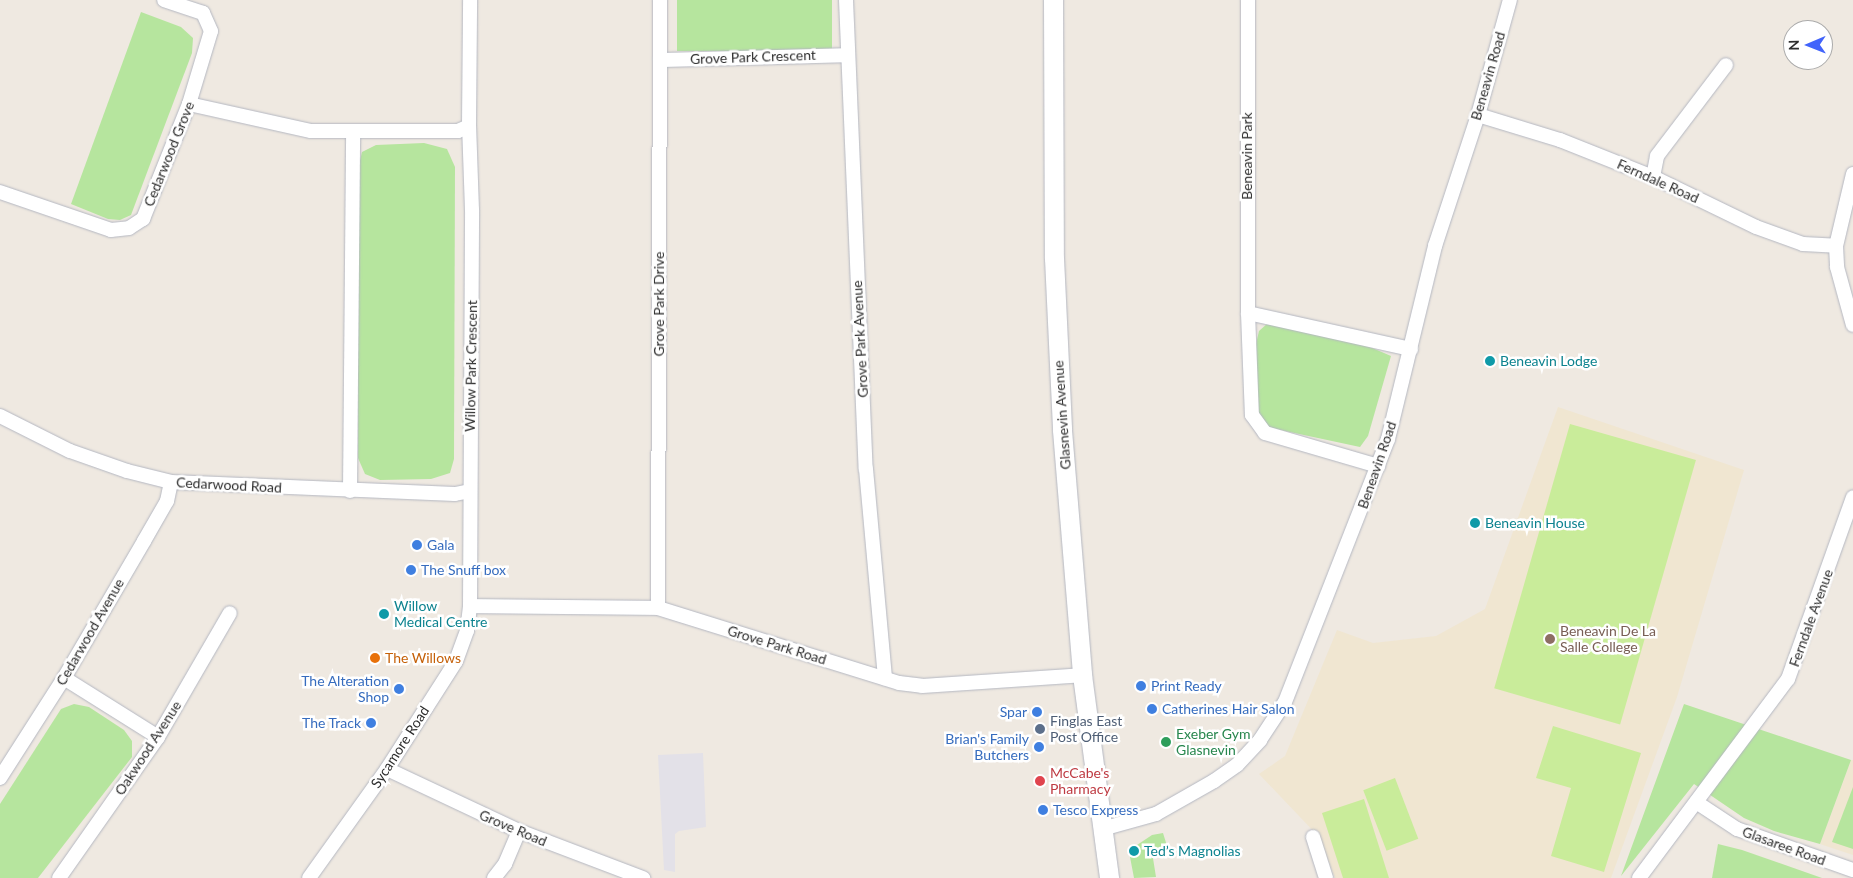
<!DOCTYPE html>
<meta charset="utf-8">
<style>
body{margin:0}
#map{position:relative;width:1853px;height:878px;overflow:hidden;background:#efe9e1;font-family:Lato,sans-serif}
div>[style]{position:absolute}
[style*='--x']{left:calc(var(--x)*1px);top:calc(var(--y)*1px);width:calc(var(--w)*1px);rotate:calc(var(--a)*1deg)}
.industrial>*{inset:0;background:#e3e1e8}
.education>*{inset:0;background:#f0e6d1}
.green>*{inset:0;background:#b6e59e;transform-origin:0 0}
.pitch>*{inset:0;background:#c9ec9a;transform-origin:0 0}
.roads{filter:drop-shadow(0 0 1px #b4b7c1) drop-shadow(0 0 1px #b4b7c1)}
.street>*{height:14px;margin:-7px;padding:0 7px;transform-origin:7px;border-radius:7px;background:#fff}
.secondary>*{height:19px;margin:-9.5px;padding:0 9.5px;transform-origin:9.5px;border-radius:9.5px;background:#fff}
.dots>*{width:14px;height:14px;translate:-50% -50%;box-sizing:border-box;border:2px solid #fff;border-radius:50%}
span{translate:-50% -50%;white-space:nowrap;text-align:center;line-height:1.15;-webkit-text-stroke:5px #fff;paint-order:stroke}
.street-label{font-size:14px;color:#2e2e2e}
.culture-label{font-size:14px;color:#0d838f}
.left{translate:0 -50%;text-align:left}
.shop-label{font-size:14px;color:#366cbe}
.right{translate:-100% -50%;text-align:right}
.education-label{font-size:14px;color:#785e54}
.food-label{font-size:14px;color:#c56008}
.service-label{font-size:14px;color:#4e5e75}
.leisure-label{font-size:14px;color:#27864d}
.health-label{font-size:14px;color:#be3a42}
.north{position:absolute;left:1783px;top:20px;width:50px;height:50px;box-sizing:border-box;background:#fff;border:1px solid #ababab;border-radius:50%;rotate:269deg;font-size:14px;font-weight:700;line-height:20px;text-align:center;color:#2e2e2e}
.north::after{content:'';display:block;margin:auto;width:18px;height:22px;background:#4264fb;clip-path:polygon(50% 0,100% 100%,50% 72%,0 100%)}
</style>
<div id="map">
<div class="industrial">
<div style="clip-path:polygon(703px 753px,706px 827px,679px 831px,675px 834px,675px 872px,664px 870px,658px 755px)"></div>
</div>
<div class="education">
<div style="clip-path:polygon(1558px 407px,1744px 470px,1677px 697px,1611px 878px,1335px 878px,1319px 837px,1259px 774px,1285px 756px,1337px 630px,1373px 643px,1436px 636px,1485px 609px)"></div>
<div style="clip-path:polygon(1851px 760px,1853px 760px,1853px 855px,1820px 844px)"></div>
</div>
<div class="green">
<div style="left:677px;top:0;width:155px;height:51px"></div>
<div style="clip-path:polygon(141px 12px,181px 27px,193px 38px,192px 53px,131px 215px,120px 220px,108px 219px,71px 204px)"></div>
<div style="clip-path:polygon(424px 143px,447px 149px,455px 167px,454px 459px,450px 473px,431px 479px,380px 480px,365px 474px,358px 458px,358px 169px,362px 152px,376px 145px)"></div>
<div style="clip-path:polygon(1268px 323px,1356px 341px,1391px 356px,1368px 436px,1360px 447px,1266px 427px,1257px 412px,1256px 344px,1259px 331px)"></div>
<div style="clip-path:polygon(74px 704px,89px 707px,124px 730px,132px 741px,132px 757px,38px 878px,0 878px,0 804px,61px 709px)"></div>
<div style="clip-path:polygon(1684px 704px,1851px 760px,1820px 844px,1774px 831px,1744px 818px,1694px 784px,1621px 876px)"></div>
<div style="clip-path:polygon(1853px 787px,1853px 849px,1832px 842px)"></div>
<div style="clip-path:polygon(1163px 833px,1168px 849px,1152px 852px,1156px 877px,1134px 878px,1130px 857px,1137px 845px,1152px 835px)"></div>
<div style="clip-path:polygon(1718px 844px,1742px 850px,1822px 878px,1712px 878px)"></div>
</div>
<div class="pitch">
<div style="left:1570px;top:424px;width:131px;height:275px;rotate:16deg"></div>
<div style="clip-path:polygon(1553px 726px,1641px 753px,1604px 872px,1551px 856px,1571px 788px,1536px 778px)"></div>
<div style="left:1395px;top:778px;width:65px;height:34px;rotate:69deg"></div>
<div style="clip-path:polygon(1364px 799px,1389px 878px,1343px 878px,1322px 813px)"></div>
</div>
<div class="roads">
<div class="street">
<div style="--x:846;--y:0;--w:469;--a:87.6"></div>
<div style="--x:866;--y:469;--w:210;--a:84.8"></div>
<div style="--x:1248;--y:0;--w:313;--a:90"></div>
<div style="--x:1248;--y:313;--w:102;--a:87.8"></div>
<div style="--x:1252;--y:415;--w:22;--a:54"></div>
<div style="--x:1265;--y:433;--w:118;--a:16.3"></div>
<div style="--x:660;--y:60;--w:187;--a:-1.5"></div>
<div style="--x:189;--y:104;--w:125;--a:12.5"></div>
<div style="--x:311;--y:131;--w:147;--a:0"></div>
<div style="--x:458;--y:131;--w:12;--a:-24"></div>
<div style="--x:1478;--y:115;--w:86;--a:17"></div>
<div style="--x:1560;--y:140;--w:100;--a:21.7"></div>
<div style="--x:1653;--y:177;--w:114;--a:25.9"></div>
<div style="--x:1756;--y:227;--w:50;--a:19.9"></div>
<div style="--x:1803;--y:244;--w:33;--a:3"></div>
<div style="--x:1853;--y:174;--w:74;--a:103.3"></div>
<div style="--x:1836;--y:246;--w:21;--a:87"></div>
<div style="--x:1837;--y:267;--w:60;--a:74.6"></div>
<div style="--x:1653;--y:177;--w:21;--a:-79"></div>
<div style="--x:1657;--y:156;--w:114;--a:-52.8"></div>
<div style="--x:0;--y:192;--w:117;--a:18.9"></div>
<div style="--x:111;--y:230;--w:18;--a:-6"></div>
<div style="--x:129;--y:228;--w:17;--a:-33"></div>
<div style="--x:143;--y:219;--w:124;--a:-68.2"></div>
<div style="--x:189;--y:104;--w:76;--a:-73.2"></div>
<div style="--x:211;--y:31;--w:20;--a:-114"></div>
<div style="--x:203;--y:13;--w:41;--a:-161.6"></div>
<div style="--x:1248;--y:313;--w:167;--a:12.5"></div>
<div style="--x:0;--y:416;--w:78;--a:26.6"></div>
<div style="--x:70;--y:451;--w:60;--a:19.3"></div>
<div style="--x:127;--y:471;--w:45;--a:14"></div>
<div style="--x:171;--y:482;--w:284;--a:2.4"></div>
<div style="--x:455;--y:494;--w:15;--a:-11"></div>
<div style="--x:350;--y:491;--w:358;--a:-89.5"></div>
<div style="--x:470;--y:606;--w:188;--a:0.6"></div>
<div style="--x:658;--y:608;--w:252;--a:17.3"></div>
<div style="--x:899;--y:683;--w:23;--a:7"></div>
<div style="--x:922;--y:686;--w:160;--a:-3.9"></div>
<div style="--x:658;--y:608;--w:608;--a:-89.81"></div>
<div style="--x:64;--y:678;--w:111;--a:32.1"></div>
<div style="--x:387;--y:769;--w:146;--a:25.2"></div>
<div style="--x:519;--y:831;--w:133;--a:20.8"></div>
<div style="--x:0;--y:778;--w:119;--a:-57.4"></div>
<div style="--x:64;--y:678;--w:159;--a:-59.7"></div>
<div style="--x:144;--y:541;--w:46;--a:-60.1"></div>
<div style="--x:167;--y:501;--w:19;--a:-78"></div>
<div style="--x:1696;--y:802;--w:49;--a:33.4"></div>
<div style="--x:1737;--y:829;--w:123;--a:19.5"></div>
<div style="--x:1102;--y:829;--w:56;--a:-15.5"></div>
<div style="--x:1156;--y:814;--w:67;--a:-29.6"></div>
<div style="--x:1214;--y:781;--w:28;--a:-35"></div>
<div style="--x:1237;--y:765;--w:34;--a:-47"></div>
<div style="--x:1260;--y:740;--w:45;--a:-56.7"></div>
<div style="--x:1285;--y:702;--w:282;--a:-68.6"></div>
<div style="--x:1388;--y:439;--w:199;--a:-76.3"></div>
<div style="--x:1435;--y:246;--w:138;--a:-71.8"></div>
<div style="--x:1478;--y:115;--w:119;--a:-74.5"></div>
<div style="--x:1313;--y:837;--w:43;--a:72.4"></div>
<div style="--x:59;--y:878;--w:172;--a:-54.9"></div>
<div style="--x:158;--y:737;--w:143;--a:-59.9"></div>
<div style="--x:309;--y:878;--w:134;--a:-54.4"></div>
<div style="--x:387;--y:769;--w:128;--a:-57.4"></div>
<div style="--x:456;--y:661;--w:32;--a:-70"></div>
<div style="--x:467;--y:631;--w:25;--a:-83"></div>
<div style="--x:470;--y:606;--w:396;--a:-89.7"></div>
<div style="--x:472;--y:210;--w:84;--a:-92"></div>
<div style="--x:469;--y:126;--w:126;--a:-89.5"></div>
<div style="--x:494;--y:878;--w:18;--a:-52"></div>
<div style="--x:505;--y:864;--w:36;--a:-67"></div>
<div style="--x:1639;--y:878;--w:249;--a:-53.2"></div>
<div style="--x:1788;--y:679;--w:193;--a:-70.3"></div>
</div>
<div class="secondary">
<div style="--x:1053;--y:0;--w:258;--a:89.8"></div>
<div style="--x:1054;--y:258;--w:172;--a:87.3"></div>
<div style="--x:1062;--y:430;--w:246;--a:85.3"></div>
<div style="--x:1082;--y:675;--w:205;--a:82.4"></div>
</div>
</div>
<div class="dots">
<div style="left:1490px;top:361px;background:#0f9aa8"></div>
<div style="left:1475px;top:523px;background:#0f9aa8"></div>
<div style="left:417px;top:545px;background:#3f7fe0"></div>
<div style="left:411px;top:570px;background:#3f7fe0"></div>
<div style="left:384px;top:614px;background:#0f9aa8"></div>
<div style="left:1550px;top:639px;background:#8d6e63"></div>
<div style="left:375px;top:658px;background:#e8710a"></div>
<div style="left:1141px;top:686px;background:#3f7fe0"></div>
<div style="left:399px;top:689px;background:#3f7fe0"></div>
<div style="left:1152px;top:709px;background:#3f7fe0"></div>
<div style="left:1037px;top:712px;background:#3f7fe0"></div>
<div style="left:371px;top:723px;background:#3f7fe0"></div>
<div style="left:1040px;top:729px;background:#5c6f8a"></div>
<div style="left:1166px;top:742px;background:#2e9e5b"></div>
<div style="left:1039px;top:747px;background:#3f7fe0"></div>
<div style="left:1040px;top:781px;background:#e0444e"></div>
<div style="left:1043px;top:810px;background:#3f7fe0"></div>
<div style="left:1134px;top:851px;background:#0f9aa8"></div>
</div>
<div class="street-label">
<span style="left:753px;top:57px;rotate:-2deg">Grove Park Crescent</span>
<span style="left:1488px;top:76px;rotate:-74deg">Beneavin Road</span>
<span style="left:169px;top:154px;rotate:-68deg">Cedarwood Grove</span>
<span style="left:1247px;top:156px;rotate:-90deg">Beneavin Park</span>
<span style="left:1658px;top:181px;rotate:24deg">Ferndale Road</span>
<span style="left:659px;top:304px;rotate:-90deg">Grove Park Drive</span>
<span style="left:860px;top:339px;rotate:-93deg">Grove Park Avenue</span>
<span style="left:471px;top:366px;rotate:-89deg">Willow Park Crescent</span>
<span style="left:1062px;top:415px;rotate:-94deg">Glasnevin Avenue</span>
<span style="left:1377px;top:465px;rotate:-71deg">Beneavin Road</span>
<span style="left:229px;top:485px;rotate:3deg">Cedarwood Road</span>
<span style="left:1811px;top:618px;rotate:-70deg">Ferndale Avenue</span>
<span style="left:90px;top:632px;rotate:-60deg">Cedarwood Avenue</span>
<span style="left:777px;top:645px;rotate:17deg">Grove Park Road</span>
<span style="left:400px;top:747px;rotate:-57deg">Sycamore Road</span>
<span style="left:148px;top:748px;rotate:-57deg">Oakwood Avenue</span>
<span style="left:513px;top:828px;rotate:23deg">Grove Road</span>
<span style="left:1784px;top:846px;rotate:20deg">Glasaree Road</span>
</div>
<div class="culture-label">
<span class="left" style="left:1500px;top:361px">Beneavin Lodge</span>
<span class="left" style="left:1485px;top:523px">Beneavin House</span>
<span class="left" style="left:394px;top:614px">Willow<br>Medical Centre</span>
<span class="left" style="left:1144px;top:851px">Ted’s Magnolias</span>
</div>
<div class="shop-label">
<span class="left" style="left:427px;top:545px">Gala</span>
<span class="left" style="left:421px;top:570px">The Snuff box</span>
<span class="right" style="left:389px;top:689px">The Alteration<br>Shop</span>
<span class="left" style="left:1151px;top:686px">Print Ready</span>
<span class="left" style="left:1162px;top:709px">Catherines Hair Salon</span>
<span class="right" style="left:1027px;top:712px">Spar</span>
<span class="right" style="left:361px;top:723px">The Track</span>
<span class="right" style="left:1029px;top:747px">Brian's Family<br>Butchers</span>
<span class="left" style="left:1053px;top:810px">Tesco Express</span>
</div>
<div class="education-label">
<span class="left" style="left:1560px;top:639px">Beneavin De La<br>Salle College</span>
</div>
<div class="food-label">
<span class="left" style="left:385px;top:658px">The Willows</span>
</div>
<div class="service-label">
<span class="left" style="left:1050px;top:729px">Finglas East<br>Post Office</span>
</div>
<div class="leisure-label">
<span class="left" style="left:1176px;top:742px">Exeber Gym<br>Glasnevin</span>
</div>
<div class="health-label">
<span class="left" style="left:1050px;top:781px">McCabe's<br>Pharmacy</span>
</div>
<div class="north">N</div>
</div>
